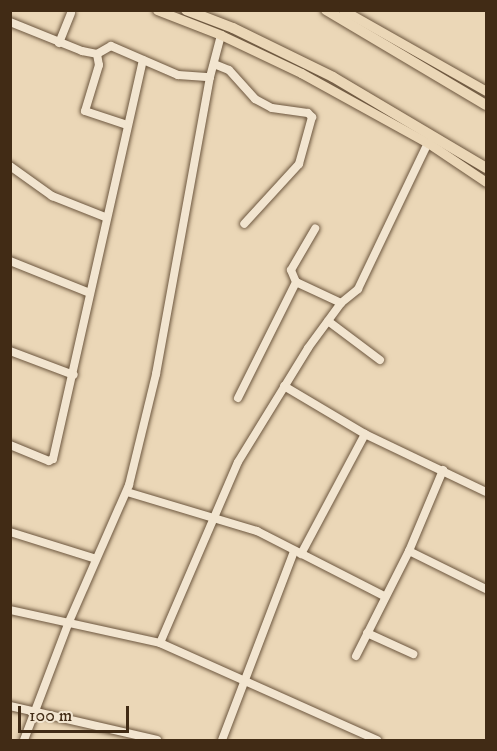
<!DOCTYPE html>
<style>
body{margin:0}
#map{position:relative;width:497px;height:751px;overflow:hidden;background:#ebd7b7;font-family:"IM FELL DW Pica",serif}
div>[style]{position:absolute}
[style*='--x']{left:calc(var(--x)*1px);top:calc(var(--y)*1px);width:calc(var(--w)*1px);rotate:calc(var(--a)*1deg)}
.roads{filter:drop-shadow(0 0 2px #6c563e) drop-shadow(0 0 2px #6c563e)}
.minor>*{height:8px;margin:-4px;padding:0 4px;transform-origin:4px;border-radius:4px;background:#f2e5d0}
.major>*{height:9px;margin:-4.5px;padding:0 4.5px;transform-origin:4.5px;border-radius:4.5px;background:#ebd7b7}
.highway>*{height:10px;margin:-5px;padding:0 5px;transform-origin:5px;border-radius:5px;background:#ebd7b7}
span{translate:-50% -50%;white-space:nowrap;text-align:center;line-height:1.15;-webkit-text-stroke:4.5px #f2e5d0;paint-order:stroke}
.frame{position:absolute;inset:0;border:12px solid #412b15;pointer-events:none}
.scale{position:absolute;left:18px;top:706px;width:111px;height:27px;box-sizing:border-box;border:3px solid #412b15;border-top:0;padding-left:8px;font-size:18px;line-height:21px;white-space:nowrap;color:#412b15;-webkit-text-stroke:4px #f2e5d0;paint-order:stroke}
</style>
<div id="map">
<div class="roads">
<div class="minor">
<div style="--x:10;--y:22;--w:78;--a:21.9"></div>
<div style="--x:82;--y:51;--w:15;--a:11"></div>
<div style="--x:97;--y:54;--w:16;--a:-30"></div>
<div style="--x:111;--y:46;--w:73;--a:23.4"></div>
<div style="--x:178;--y:75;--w:32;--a:4"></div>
<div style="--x:59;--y:43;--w:32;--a:-68"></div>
<div style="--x:97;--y:54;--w:11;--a:80"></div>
<div style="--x:99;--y:65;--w:48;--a:106.9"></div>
<div style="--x:85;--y:111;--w:44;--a:18.4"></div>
<div style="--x:214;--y:64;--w:16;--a:22"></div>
<div style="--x:229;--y:70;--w:39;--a:48"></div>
<div style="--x:255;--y:99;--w:19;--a:28"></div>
<div style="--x:272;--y:108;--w:36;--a:8"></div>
<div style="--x:308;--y:113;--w:6;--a:45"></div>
<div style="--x:312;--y:117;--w:49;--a:105.5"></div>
<div style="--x:299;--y:164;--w:81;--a:132.5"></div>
<div style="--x:10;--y:166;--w:52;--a:35.5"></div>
<div style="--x:52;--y:196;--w:57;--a:21.6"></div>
<div style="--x:10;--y:261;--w:86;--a:21.8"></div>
<div style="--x:296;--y:282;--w:13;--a:-113"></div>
<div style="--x:291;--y:270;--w:48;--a:-59.7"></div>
<div style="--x:328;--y:321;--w:65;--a:36.9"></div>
<div style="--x:10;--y:351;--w:68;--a:20.6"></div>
<div style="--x:284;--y:386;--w:94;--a:30.7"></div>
<div style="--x:365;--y:434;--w:134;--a:25.6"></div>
<div style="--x:238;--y:398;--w:130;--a:-63.4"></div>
<div style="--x:296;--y:282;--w:50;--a:25"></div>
<div style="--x:10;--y:445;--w:42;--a:22.3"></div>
<div style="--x:49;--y:461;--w:4;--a:-27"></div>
<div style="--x:53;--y:459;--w:409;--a:-77.3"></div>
<div style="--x:127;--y:492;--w:136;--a:16.7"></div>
<div style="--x:257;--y:531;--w:143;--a:27.1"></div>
<div style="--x:10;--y:532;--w:90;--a:17.4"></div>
<div style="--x:409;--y:551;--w:86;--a:26.3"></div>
<div style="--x:301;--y:554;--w:136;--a:-61.9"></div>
<div style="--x:10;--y:610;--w:154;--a:12.4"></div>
<div style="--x:160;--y:643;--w:238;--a:24.1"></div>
<div style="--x:367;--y:633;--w:51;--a:24.5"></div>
<div style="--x:160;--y:643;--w:197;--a:-66.7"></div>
<div style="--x:238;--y:462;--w:134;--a:-58.4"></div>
<div style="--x:308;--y:348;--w:56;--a:-53.7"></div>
<div style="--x:341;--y:303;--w:22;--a:-39"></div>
<div style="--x:358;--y:289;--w:162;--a:-64.4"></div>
<div style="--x:356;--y:656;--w:118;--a:-63.2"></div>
<div style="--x:409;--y:551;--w:88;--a:-67.2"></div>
<div style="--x:10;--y:706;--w:151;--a:13"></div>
<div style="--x:24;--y:740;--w:124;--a:-69.2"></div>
<div style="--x:68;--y:624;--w:152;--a:-66.3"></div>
<div style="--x:129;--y:485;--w:114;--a:-76.3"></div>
<div style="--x:156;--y:374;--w:302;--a:-79.7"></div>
<div style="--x:210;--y:77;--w:43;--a:-75.3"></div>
<div style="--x:222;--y:740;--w:202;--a:-69.1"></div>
</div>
<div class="major">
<div style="--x:157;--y:10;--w:69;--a:21.3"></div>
<div style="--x:221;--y:35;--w:89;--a:25.4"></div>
<div style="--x:301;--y:73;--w:145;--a:28.9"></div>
<div style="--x:428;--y:143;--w:70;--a:33.9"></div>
<div style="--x:343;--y:10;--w:164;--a:29.5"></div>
</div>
<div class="highway">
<div style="--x:186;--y:10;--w:50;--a:21"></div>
<div style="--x:233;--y:28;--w:111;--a:26.1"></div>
<div style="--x:333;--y:77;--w:178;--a:30.7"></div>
<div style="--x:326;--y:10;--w:186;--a:30.7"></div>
</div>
</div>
<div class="frame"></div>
<div class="scale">100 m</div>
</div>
